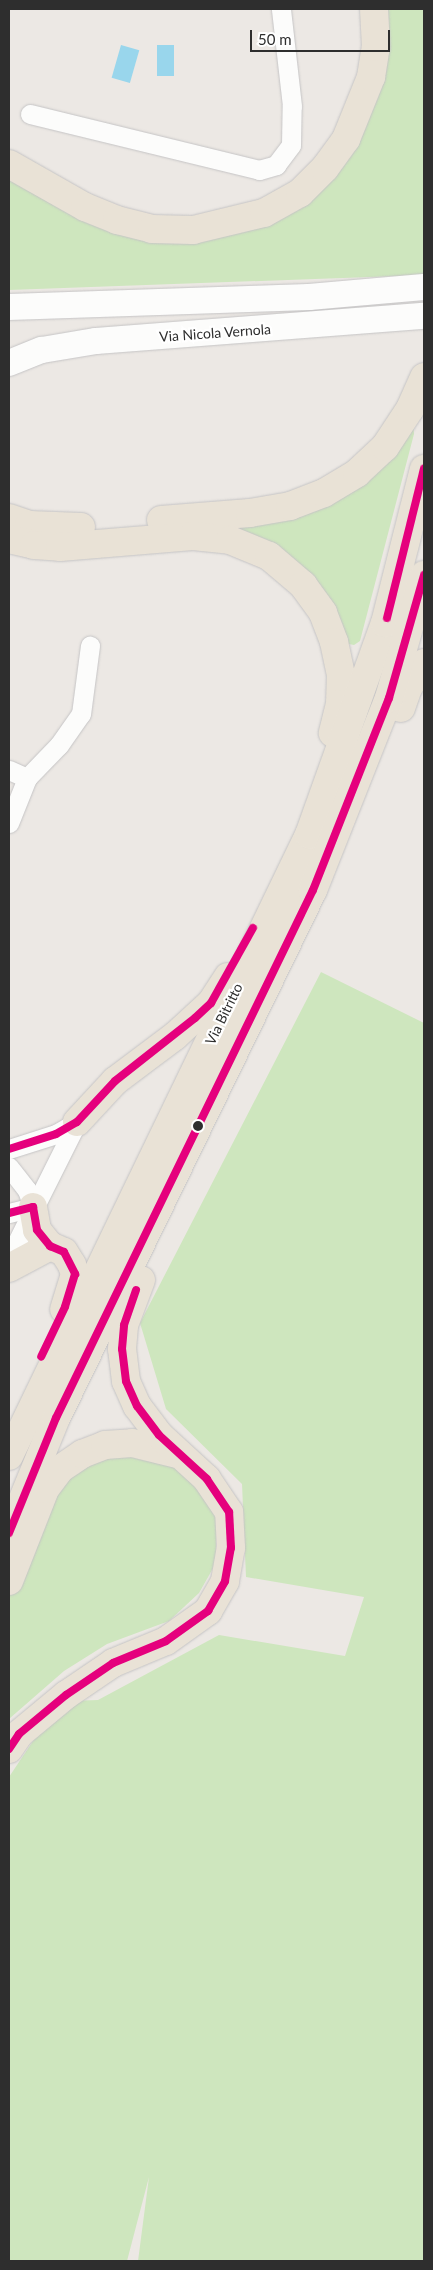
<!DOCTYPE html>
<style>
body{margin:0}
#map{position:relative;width:433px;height:2270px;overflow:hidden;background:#ece8e4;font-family:Lato,sans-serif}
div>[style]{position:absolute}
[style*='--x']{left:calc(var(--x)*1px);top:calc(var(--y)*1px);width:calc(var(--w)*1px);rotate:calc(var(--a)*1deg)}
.green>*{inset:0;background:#cee6be}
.water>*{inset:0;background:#99d6ec;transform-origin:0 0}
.roads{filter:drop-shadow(0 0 1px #c5c4c5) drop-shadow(0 0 1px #c5c4c5)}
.minor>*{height:19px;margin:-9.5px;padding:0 9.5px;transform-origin:9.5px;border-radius:9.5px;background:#fcfcfb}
.secondary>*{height:26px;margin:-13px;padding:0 13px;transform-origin:13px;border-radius:13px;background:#fcfcfb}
.trunk>*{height:28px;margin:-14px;padding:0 14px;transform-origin:14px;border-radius:14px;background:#e9e2d6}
.bus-1>*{height:8px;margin:-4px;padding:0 4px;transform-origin:4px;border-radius:4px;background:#e5007d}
.dots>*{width:14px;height:14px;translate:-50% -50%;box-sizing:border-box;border:2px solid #fff;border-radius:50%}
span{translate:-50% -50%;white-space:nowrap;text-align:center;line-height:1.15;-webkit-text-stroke:4.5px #fff;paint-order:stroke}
.street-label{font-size:14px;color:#2e2e2e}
.frame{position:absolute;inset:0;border:10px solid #2e2e2e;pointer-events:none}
.scale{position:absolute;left:250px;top:30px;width:140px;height:22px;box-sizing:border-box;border:2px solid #2e2e2e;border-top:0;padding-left:6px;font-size:15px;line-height:18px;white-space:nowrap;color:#2e2e2e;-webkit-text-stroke:4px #fff;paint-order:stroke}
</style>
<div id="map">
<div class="green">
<div style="clip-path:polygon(382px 9px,424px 9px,424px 275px,9px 290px,9px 172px,142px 235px,321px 184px)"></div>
<div style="clip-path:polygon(413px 421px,414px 434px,360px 641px,354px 645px,344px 643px,331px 611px,216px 523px,285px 515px)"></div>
<div style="clip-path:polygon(321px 972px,424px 1023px,424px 2261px,138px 2261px,149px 2177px,127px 2261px,9px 2261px,9px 1777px,37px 1735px,70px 1701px,98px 1700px,219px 1635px,345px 1656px,364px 1597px,246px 1577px,242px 1484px,166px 1409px,140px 1323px)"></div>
<div style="clip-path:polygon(81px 1454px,184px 1456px,216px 1514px,216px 1563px,199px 1593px,169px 1621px,107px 1644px,64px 1671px,9px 1719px,9px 1585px,23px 1541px)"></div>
</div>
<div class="water">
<div style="left:121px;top:45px;width:19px;height:34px;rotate:16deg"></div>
<div style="left:157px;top:45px;width:17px;height:31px"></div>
</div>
<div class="roads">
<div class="minor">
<div style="--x:30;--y:114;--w:236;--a:13.7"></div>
<div style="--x:259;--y:170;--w:18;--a:-16"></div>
<div style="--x:276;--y:165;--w:25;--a:-53"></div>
<div style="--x:291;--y:145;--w:39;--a:-89"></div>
<div style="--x:292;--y:106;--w:98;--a:-96.5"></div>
<div style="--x:9;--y:770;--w:20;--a:24"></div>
<div style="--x:27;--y:778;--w:46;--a:-45.9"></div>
<div style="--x:59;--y:745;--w:38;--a:-55"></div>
<div style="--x:81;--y:714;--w:69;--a:-82.5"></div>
<div style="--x:9;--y:823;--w:48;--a:-68.2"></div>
<div style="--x:9;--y:1149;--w:49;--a:-17.7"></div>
<div style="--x:56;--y:1134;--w:24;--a:-30"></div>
<div style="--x:9;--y:1167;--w:29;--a:52"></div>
<div style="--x:27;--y:1190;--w:18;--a:71"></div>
<div style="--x:9;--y:1213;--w:25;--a:-14"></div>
<div style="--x:9;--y:1258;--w:152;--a:-63.4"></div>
</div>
<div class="secondary">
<div style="--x:9;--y:307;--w:300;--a:-1.9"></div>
<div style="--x:309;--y:297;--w:115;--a:-5"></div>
<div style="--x:9;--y:363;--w:35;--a:-22"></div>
<div style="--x:42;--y:350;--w:55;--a:-9.5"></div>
<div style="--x:96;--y:341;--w:329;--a:-4.4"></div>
</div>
<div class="trunk">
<div style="--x:9;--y:164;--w:87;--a:29.5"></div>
<div style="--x:85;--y:207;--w:35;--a:22"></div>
<div style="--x:117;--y:220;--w:36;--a:14"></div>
<div style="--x:152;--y:229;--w:41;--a:1.4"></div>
<div style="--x:193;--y:230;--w:73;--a:-13.5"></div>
<div style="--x:264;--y:213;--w:41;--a:-29.1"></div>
<div style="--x:300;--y:193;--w:35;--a:-45"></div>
<div style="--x:325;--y:168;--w:36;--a:-54"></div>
<div style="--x:346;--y:139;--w:67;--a:-68"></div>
<div style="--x:371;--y:77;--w:30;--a:-81"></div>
<div style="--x:376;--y:47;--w:38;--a:-93"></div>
<div style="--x:9;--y:518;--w:21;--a:19"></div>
<div style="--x:29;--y:525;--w:52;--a:2.2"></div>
<div style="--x:161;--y:520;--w:89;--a:-4.5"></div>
<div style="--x:250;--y:513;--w:41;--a:-9.9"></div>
<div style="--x:290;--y:506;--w:36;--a:-21"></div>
<div style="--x:324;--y:493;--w:39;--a:-31"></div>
<div style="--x:357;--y:473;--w:38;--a:-43"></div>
<div style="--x:385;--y:447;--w:45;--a:-56.7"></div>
<div style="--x:410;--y:409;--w:35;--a:-66"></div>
<div style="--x:9;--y:539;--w:26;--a:13"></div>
<div style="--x:34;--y:545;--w:26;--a:4"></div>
<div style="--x:60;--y:547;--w:133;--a:-4.7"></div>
<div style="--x:193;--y:536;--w:37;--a:6"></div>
<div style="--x:230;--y:540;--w:42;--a:22.3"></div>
<div style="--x:269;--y:556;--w:45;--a:40.5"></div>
<div style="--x:303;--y:585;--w:34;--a:54"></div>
<div style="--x:323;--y:613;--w:31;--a:69"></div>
<div style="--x:334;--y:642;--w:34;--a:78"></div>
<div style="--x:341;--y:675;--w:29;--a:92"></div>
<div style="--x:340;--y:704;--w:30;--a:104"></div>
<div style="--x:401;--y:708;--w:21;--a:-71"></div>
<div style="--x:408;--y:688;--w:30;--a:-57"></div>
<div style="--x:77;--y:1122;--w:56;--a:-47.2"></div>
<div style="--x:115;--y:1081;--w:75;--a:-36.9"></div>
<div style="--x:175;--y:1036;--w:49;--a:-42.5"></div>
<div style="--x:211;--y:1003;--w:31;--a:-57"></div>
<div style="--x:33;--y:1207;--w:23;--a:80"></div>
<div style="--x:37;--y:1230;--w:21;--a:51"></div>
<div style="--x:50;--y:1246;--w:15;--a:23"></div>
<div style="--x:64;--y:1252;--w:15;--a:58"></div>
<div style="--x:72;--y:1265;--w:9;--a:72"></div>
<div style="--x:75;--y:1274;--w:37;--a:107"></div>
<div style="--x:9;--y:1268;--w:47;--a:-28.2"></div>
<div style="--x:9;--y:1456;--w:690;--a:-64.22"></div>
<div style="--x:309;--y:835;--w:225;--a:-70.3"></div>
<div style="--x:385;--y:623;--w:159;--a:-75.8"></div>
<div style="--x:9;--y:1533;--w:124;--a:-67.8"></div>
<div style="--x:56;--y:1418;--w:587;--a:-64.05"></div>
<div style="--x:313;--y:890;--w:206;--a:-68.4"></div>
<div style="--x:389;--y:698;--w:128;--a:-74.1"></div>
<div style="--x:9;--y:1581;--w:99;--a:-68.6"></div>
<div style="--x:45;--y:1489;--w:25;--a:-53"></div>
<div style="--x:60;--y:1469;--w:27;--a:-34"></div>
<div style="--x:82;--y:1454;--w:25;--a:-21"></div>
<div style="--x:105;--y:1445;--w:27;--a:-4"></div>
<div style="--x:132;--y:1443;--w:46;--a:13.7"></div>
<div style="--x:9;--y:1749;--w:18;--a:-56"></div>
<div style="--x:19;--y:1734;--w:61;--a:-39.7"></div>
<div style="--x:66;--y:1695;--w:57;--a:-34.2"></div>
<div style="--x:113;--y:1663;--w:57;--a:-22.5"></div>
<div style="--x:166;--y:1641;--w:52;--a:-35.5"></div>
<div style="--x:208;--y:1611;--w:34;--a:-60"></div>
<div style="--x:225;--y:1581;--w:34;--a:-80"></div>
<div style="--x:231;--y:1548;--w:36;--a:-93"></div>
<div style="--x:229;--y:1512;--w:40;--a:-124"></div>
<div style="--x:207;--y:1479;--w:65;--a:-137.5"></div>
<div style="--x:159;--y:1435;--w:36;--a:-127"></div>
<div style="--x:137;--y:1406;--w:27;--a:-114"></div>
<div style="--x:126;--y:1381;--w:32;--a:-97"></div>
<div style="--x:122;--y:1349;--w:24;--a:-85"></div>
<div style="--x:124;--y:1325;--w:48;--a:-69.3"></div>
</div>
</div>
<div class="bus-1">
<div style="--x:387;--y:618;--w:154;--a:-76.1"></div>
<div style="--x:9;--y:1149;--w:49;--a:-17.7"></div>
<div style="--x:56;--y:1134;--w:24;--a:-30"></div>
<div style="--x:77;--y:1122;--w:56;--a:-47.2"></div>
<div style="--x:115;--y:1081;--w:102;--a:-38.2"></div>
<div style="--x:195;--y:1018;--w:22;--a:-43"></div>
<div style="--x:211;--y:1003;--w:86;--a:-60.8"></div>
<div style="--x:9;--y:1213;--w:25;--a:-14"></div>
<div style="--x:33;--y:1207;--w:23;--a:80"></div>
<div style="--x:37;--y:1230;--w:21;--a:51"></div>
<div style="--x:50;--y:1246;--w:15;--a:23"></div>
<div style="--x:64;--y:1252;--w:25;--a:63"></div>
<div style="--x:75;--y:1274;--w:34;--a:107"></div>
<div style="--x:65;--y:1307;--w:55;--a:115.6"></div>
<div style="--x:9;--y:1533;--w:124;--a:-67.8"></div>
<div style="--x:56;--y:1418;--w:587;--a:-64.05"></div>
<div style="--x:313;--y:890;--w:206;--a:-68.4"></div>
<div style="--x:389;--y:698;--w:128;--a:-74.1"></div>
<div style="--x:9;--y:1749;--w:18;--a:-56"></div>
<div style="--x:19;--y:1734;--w:61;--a:-39.7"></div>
<div style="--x:66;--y:1695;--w:57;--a:-34.2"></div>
<div style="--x:113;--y:1663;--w:57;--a:-22.5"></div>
<div style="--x:166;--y:1641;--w:52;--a:-35.5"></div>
<div style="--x:208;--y:1611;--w:34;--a:-60"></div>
<div style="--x:225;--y:1581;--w:34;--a:-80"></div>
<div style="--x:231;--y:1548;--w:36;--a:-93"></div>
<div style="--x:229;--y:1512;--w:40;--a:-124"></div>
<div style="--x:207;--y:1479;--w:65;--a:-137.5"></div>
<div style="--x:159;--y:1435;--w:36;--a:-127"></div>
<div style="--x:137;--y:1406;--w:27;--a:-114"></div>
<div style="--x:126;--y:1381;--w:32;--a:-97"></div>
<div style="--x:122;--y:1349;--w:24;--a:-85"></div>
<div style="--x:124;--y:1325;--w:37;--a:-71"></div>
</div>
<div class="dots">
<div style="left:198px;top:1126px;background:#2e2e2e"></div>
</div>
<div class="street-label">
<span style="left:215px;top:333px;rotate:-4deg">Via Nicola Vernola</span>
<span style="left:224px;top:1014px;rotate:-64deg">Via Bitritto</span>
</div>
<div class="frame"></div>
<div class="scale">50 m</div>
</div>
